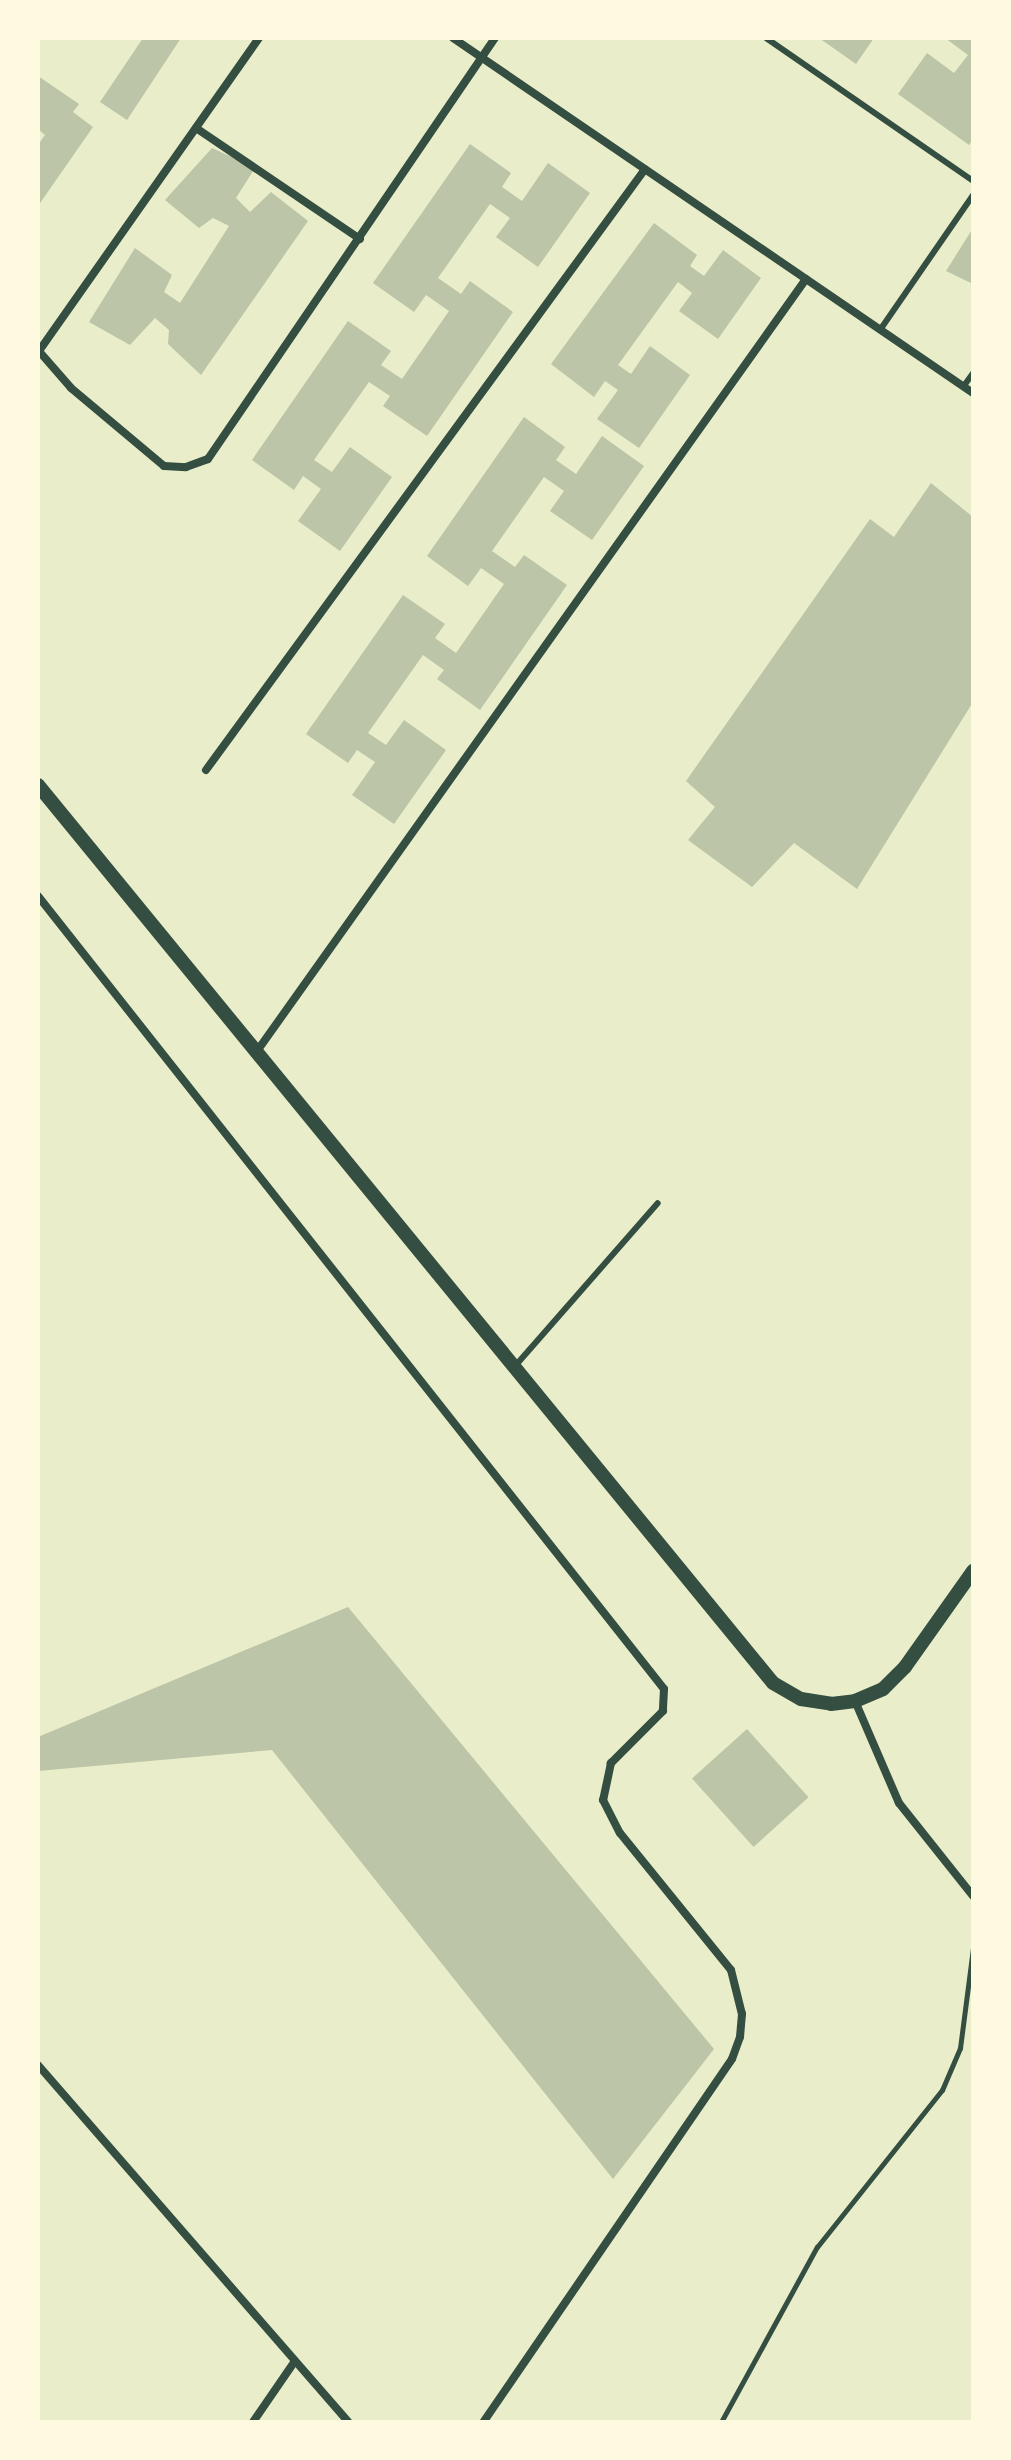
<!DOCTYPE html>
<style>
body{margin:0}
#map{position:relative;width:1011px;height:2460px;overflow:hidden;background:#e9edc9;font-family:Karla,sans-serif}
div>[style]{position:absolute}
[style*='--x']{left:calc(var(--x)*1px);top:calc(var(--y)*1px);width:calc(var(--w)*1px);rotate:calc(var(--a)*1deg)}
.building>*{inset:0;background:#bcc5a7;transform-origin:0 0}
.path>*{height:5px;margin:-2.5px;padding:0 2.5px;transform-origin:2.5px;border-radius:2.5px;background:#344e41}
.service>*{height:6px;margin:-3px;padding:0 3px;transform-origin:3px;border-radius:3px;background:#344e41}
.minor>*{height:8px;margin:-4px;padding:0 4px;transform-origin:4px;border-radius:4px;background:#344e41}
.tertiary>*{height:14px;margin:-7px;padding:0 7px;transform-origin:7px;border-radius:7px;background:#344e41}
span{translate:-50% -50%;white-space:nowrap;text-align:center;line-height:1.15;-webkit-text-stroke:7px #fefae0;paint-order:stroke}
.frame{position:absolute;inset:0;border:40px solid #fefae0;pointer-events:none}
</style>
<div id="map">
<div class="building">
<div style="clip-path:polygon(143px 38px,181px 38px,127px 120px,100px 102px)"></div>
<div style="clip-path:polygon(819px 38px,874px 38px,856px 64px)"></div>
<div style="clip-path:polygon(945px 38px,973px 38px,973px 139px,969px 145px,898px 94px,927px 53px,954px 73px,968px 55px)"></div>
<div style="clip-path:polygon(38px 76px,79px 104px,73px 112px,93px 127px,38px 206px,38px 145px,45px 135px,38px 129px)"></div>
<div style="clip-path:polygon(470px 144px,511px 173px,502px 187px,522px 201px,548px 163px,590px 193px,538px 267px,496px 237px,510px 218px,490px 204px,438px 278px,461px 294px,470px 281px,513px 312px,427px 436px,383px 406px,390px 396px,369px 382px,314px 460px,332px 472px,350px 447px,392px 477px,340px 551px,298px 521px,321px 489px,303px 476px,294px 490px,252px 460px,348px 321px,391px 351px,381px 365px,402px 379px,449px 311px,426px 295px,414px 312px,373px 283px)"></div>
<div style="clip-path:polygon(212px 148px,255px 168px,236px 198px,250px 212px,271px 192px,308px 221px,201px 375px,168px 344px,169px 330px,155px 318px,130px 345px,89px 322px,135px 248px,172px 275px,164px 292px,180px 303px,229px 226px,213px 218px,199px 228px,165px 200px)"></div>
<div style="clip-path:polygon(654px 223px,697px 255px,690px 266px,704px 276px,723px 250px,761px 278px,718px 339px,679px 311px,692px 293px,678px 282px,618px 365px,631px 374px,650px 346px,690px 375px,639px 448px,597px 419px,618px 390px,605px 381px,594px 397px,551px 364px)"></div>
<div style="clip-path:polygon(973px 228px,973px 284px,946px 271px)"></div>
<div style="clip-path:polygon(524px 417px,565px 447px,556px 460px,576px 474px,602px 436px,644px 466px,592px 540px,550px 511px,564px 491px,544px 477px,492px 551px,515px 567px,524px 555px,567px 585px,480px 710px,437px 679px,444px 670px,423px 655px,368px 733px,386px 745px,404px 720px,446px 750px,394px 824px,352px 795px,375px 762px,357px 750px,348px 763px,306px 734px,403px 595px,445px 624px,435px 638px,456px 653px,504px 584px,481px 568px,468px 586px,427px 556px)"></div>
<div style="clip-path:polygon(931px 483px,973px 517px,973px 702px,857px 889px,794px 843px,752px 887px,688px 840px,715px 807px,686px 781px,870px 519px,894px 537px)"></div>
<div style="clip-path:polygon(348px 1607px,714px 2049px,613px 2179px,272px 1750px,38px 1771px,38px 1737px)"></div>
<div style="left:747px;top:1729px;width:92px;height:74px;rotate:48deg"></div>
</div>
<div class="path">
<div style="--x:721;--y:2422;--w:200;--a:-61.3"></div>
<div style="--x:817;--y:2247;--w:201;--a:-51.5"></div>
<div style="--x:942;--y:2090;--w:46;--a:-66.8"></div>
<div style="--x:960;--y:2048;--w:101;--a:-82.6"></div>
</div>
<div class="service">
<div style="--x:766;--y:38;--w:252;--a:34.6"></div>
<div style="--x:880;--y:330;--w:164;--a:-55.4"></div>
<div style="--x:963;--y:387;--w:17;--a:-54"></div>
<div style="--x:516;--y:1365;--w:215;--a:-48.8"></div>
</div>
<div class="minor">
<div style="--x:453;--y:38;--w:630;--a:34.32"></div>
<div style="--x:196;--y:128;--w:198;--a:34.1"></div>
<div style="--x:38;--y:350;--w:50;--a:49"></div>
<div style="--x:71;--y:388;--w:121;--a:40"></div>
<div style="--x:164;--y:466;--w:22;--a:3"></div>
<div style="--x:186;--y:467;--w:23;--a:-20"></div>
<div style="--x:208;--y:459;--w:510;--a:-55.72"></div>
<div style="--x:39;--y:351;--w:383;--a:-54.9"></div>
<div style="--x:206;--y:770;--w:744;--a:-53.85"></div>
<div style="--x:38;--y:896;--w:1010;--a:51.71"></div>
<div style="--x:664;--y:1689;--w:22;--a:93"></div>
<div style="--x:663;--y:1711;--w:74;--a:135"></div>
<div style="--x:611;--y:1763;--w:38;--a:102"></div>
<div style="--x:603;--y:1800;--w:37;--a:63"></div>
<div style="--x:620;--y:1833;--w:176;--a:51"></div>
<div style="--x:731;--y:1970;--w:45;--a:76"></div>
<div style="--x:742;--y:2014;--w:23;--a:95"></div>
<div style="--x:740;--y:2037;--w:23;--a:110"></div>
<div style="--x:732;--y:2059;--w:440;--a:124.4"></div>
<div style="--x:255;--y:1054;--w:951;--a:-54.59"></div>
<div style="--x:855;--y:1701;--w:111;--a:66.7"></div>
<div style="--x:899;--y:1803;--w:119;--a:51.5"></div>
<div style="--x:38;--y:2065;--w:473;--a:49"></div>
<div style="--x:253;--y:2422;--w:74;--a:-55.5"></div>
</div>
<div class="tertiary">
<div style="--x:38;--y:785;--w:1160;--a:50.7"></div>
<div style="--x:773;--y:1683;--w:32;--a:30"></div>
<div style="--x:801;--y:1699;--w:30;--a:9"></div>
<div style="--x:831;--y:1704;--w:24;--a:-7"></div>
<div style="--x:855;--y:1701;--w:30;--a:-23"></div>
<div style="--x:883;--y:1689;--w:31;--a:-45"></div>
<div style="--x:905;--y:1667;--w:118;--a:-54.7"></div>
</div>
<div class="frame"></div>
</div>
